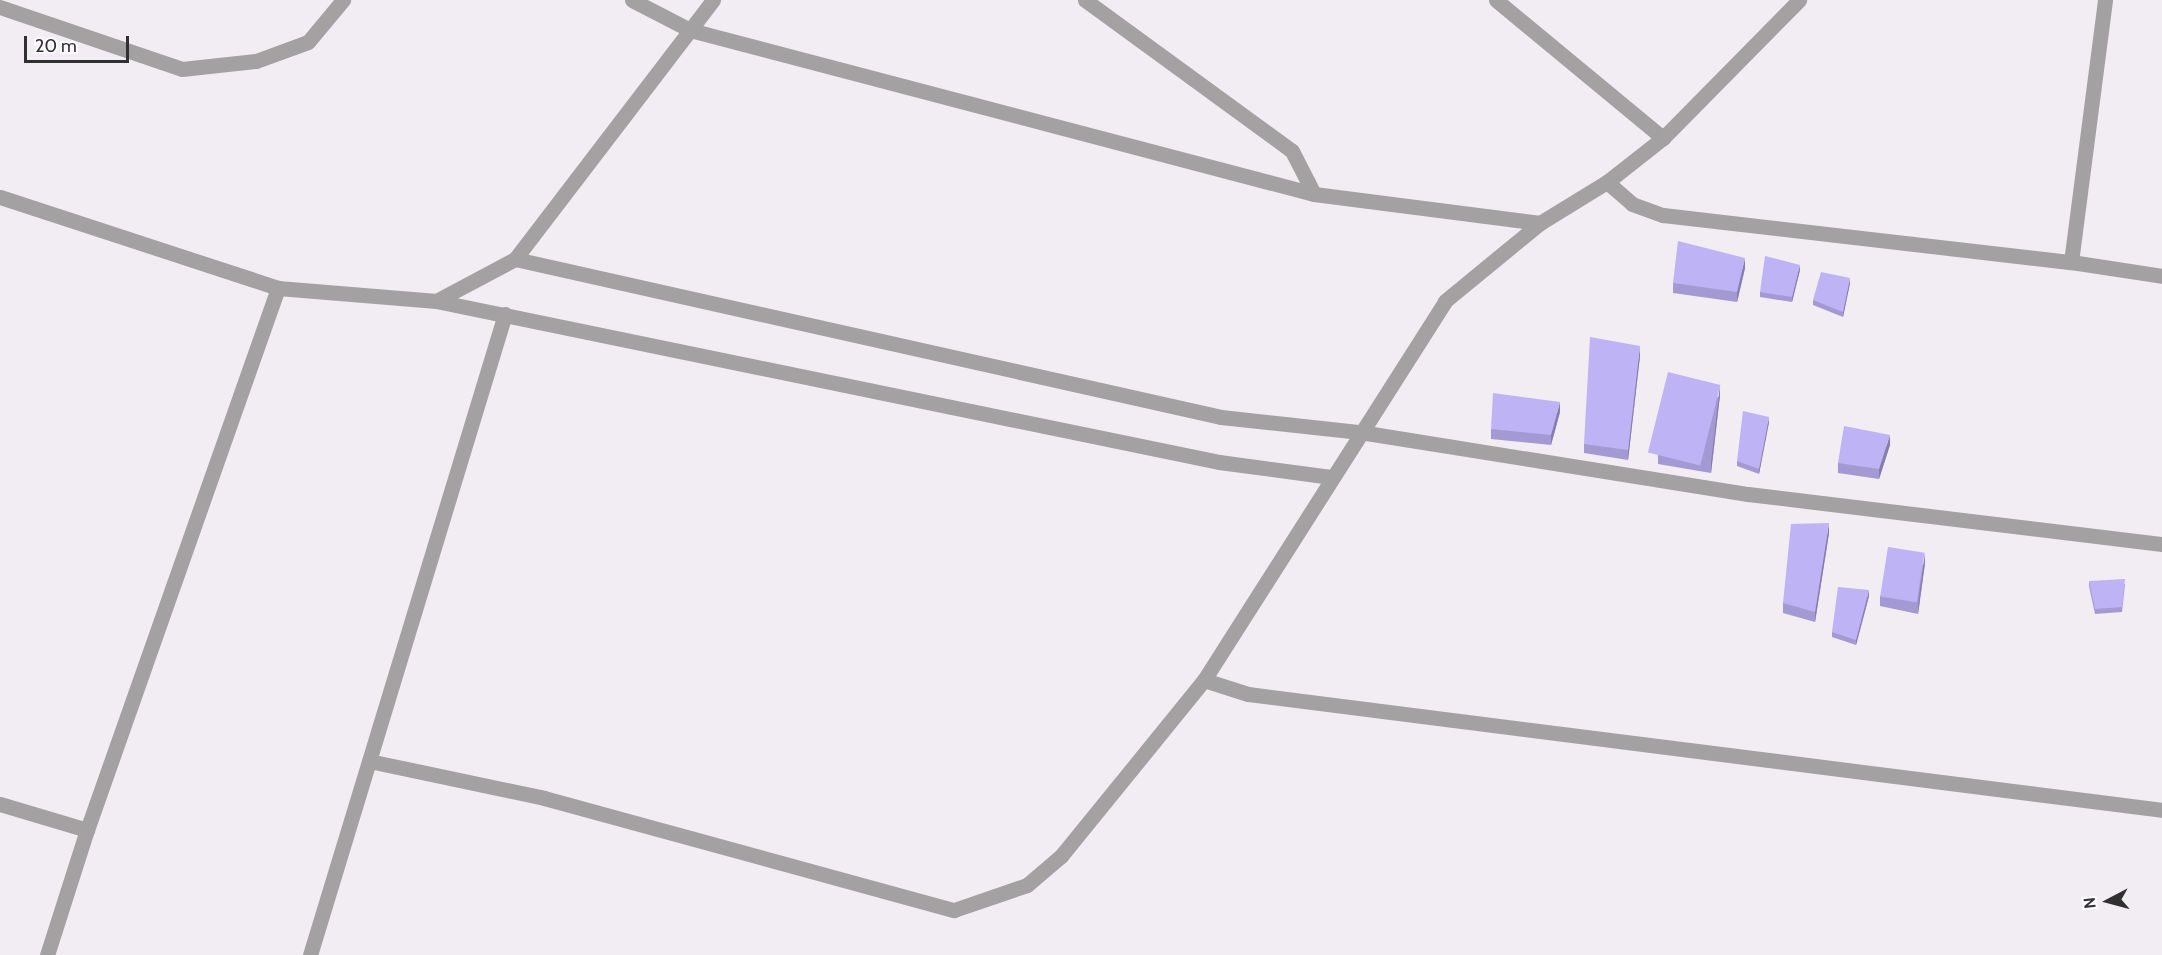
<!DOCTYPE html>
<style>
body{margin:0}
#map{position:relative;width:2162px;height:955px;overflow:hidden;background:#f1edf2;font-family:Cabin,sans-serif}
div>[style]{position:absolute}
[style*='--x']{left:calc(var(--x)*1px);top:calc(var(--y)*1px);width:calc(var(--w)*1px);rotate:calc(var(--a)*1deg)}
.street>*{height:15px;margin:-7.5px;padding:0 7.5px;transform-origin:7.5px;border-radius:7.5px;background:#a3a1a2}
.wall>*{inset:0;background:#a39ad3}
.shaded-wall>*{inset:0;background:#857dac}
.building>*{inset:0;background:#beb3f5;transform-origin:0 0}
span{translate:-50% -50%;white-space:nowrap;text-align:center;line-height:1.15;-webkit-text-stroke:4.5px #fefbff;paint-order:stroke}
.north{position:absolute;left:2078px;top:871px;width:60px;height:60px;-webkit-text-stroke:4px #fefbff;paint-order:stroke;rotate:264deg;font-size:16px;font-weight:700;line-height:24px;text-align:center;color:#313031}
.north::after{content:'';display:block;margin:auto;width:21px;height:27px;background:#313031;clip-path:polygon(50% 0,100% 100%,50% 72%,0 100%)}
.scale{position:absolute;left:24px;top:36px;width:105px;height:27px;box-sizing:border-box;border:3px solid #313031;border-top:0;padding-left:8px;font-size:18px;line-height:21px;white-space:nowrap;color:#313031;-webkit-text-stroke:4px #fefbff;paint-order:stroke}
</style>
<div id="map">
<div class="street">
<div style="--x:632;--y:0;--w:65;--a:27.3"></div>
<div style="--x:690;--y:30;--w:645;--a:14.73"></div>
<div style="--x:1314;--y:194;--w:228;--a:7.3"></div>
<div style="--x:1085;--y:0;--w:256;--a:36.1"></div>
<div style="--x:1292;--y:151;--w:48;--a:62.9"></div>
<div style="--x:1496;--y:0;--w:217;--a:39.6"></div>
<div style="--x:0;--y:7;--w:192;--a:18.8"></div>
<div style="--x:182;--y:69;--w:74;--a:-6.2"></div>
<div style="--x:256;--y:61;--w:55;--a:-20.1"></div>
<div style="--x:308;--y:42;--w:55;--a:-50.2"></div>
<div style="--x:1607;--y:182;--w:33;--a:41"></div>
<div style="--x:1632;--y:204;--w:33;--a:20"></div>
<div style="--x:1663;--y:215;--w:411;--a:6.6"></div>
<div style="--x:2071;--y:262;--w:92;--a:8.7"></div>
<div style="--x:0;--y:197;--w:293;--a:18.1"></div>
<div style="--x:278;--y:288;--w:159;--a:4.7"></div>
<div style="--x:436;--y:301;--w:799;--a:11.62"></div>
<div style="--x:1219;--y:462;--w:113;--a:7.6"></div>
<div style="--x:515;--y:259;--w:723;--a:12.61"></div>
<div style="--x:1221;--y:417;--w:140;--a:6.2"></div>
<div style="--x:1360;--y:432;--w:393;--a:9.1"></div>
<div style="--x:1748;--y:494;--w:417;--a:6.9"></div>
<div style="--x:2071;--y:262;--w:264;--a:-82.6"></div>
<div style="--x:436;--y:301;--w:89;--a:-28"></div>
<div style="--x:515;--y:259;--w:326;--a:-52.6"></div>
<div style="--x:1204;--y:680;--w:46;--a:17.7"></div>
<div style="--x:1248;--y:694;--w:921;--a:7.23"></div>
<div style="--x:369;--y:761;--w:179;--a:11.9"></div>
<div style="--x:544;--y:798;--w:425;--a:15.3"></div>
<div style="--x:954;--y:910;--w:77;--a:-18.9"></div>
<div style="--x:1027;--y:885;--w:45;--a:-40.5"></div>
<div style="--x:1061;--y:856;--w:227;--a:-50.9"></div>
<div style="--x:1204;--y:680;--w:449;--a:-57.5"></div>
<div style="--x:1445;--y:301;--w:123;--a:-39.4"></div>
<div style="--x:1540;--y:223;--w:79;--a:-31.5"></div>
<div style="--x:1607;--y:182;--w:71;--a:-38.2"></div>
<div style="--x:1663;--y:138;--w:194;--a:-45.4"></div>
<div style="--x:0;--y:804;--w:91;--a:16.6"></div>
<div style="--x:47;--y:955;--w:131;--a:-72.3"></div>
<div style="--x:87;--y:830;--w:575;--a:-70.59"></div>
<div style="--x:310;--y:955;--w:670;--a:-73.08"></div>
</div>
<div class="wall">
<div style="clip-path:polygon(1745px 268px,1737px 302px,1673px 293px,1673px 283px)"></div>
<div style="clip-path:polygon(1800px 270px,1792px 302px,1760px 297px,1760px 292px)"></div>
<div style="clip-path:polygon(1850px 283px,1843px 317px,1813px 305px,1813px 300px)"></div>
<div style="clip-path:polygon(1640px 356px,1628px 460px,1584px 453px,1584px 444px)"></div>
<div style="clip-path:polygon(1720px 395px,1711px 473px,1658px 464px,1658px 454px)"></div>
<div style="clip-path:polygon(1560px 412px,1551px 445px,1491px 439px,1491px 429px)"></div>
<div style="clip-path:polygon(1769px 422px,1759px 474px,1737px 466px,1737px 461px)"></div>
<div style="clip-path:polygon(1890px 445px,1879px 479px,1838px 473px,1838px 463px)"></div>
<div style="clip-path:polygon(1829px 533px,1815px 622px,1783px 613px,1783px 603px)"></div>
<div style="clip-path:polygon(1925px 563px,1918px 614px,1880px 606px,1880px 596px)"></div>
<div style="clip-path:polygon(2089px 581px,2125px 584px,2122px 612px,2095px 614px,2089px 586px)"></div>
<div style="clip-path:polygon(1869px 596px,1856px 645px,1832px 637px,1832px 632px)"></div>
</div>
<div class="shaded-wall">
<div style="clip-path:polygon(1745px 258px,1745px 268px,1737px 302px,1737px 292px)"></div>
<div style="clip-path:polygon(1800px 265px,1800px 270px,1792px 302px,1792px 297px)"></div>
<div style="clip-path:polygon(1850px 278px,1850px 283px,1843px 317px,1843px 312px)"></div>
<div style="clip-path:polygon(1640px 346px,1640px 356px,1628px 460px,1628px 450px)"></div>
<div style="clip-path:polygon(1720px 385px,1720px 395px,1711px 473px,1711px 463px)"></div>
<div style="clip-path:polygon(1560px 402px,1560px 412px,1551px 445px,1551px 435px)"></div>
<div style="clip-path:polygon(1769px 417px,1769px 422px,1759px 474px,1759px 469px)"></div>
<div style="clip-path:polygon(1890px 435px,1890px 445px,1879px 479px,1879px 469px)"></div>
<div style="clip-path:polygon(1829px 523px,1829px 533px,1815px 622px,1815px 612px)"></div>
<div style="clip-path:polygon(1925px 553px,1925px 563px,1918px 614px,1918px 604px)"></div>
<div style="clip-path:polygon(1869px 590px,1869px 596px,1856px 645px,1856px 640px)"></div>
</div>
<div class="building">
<div style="clip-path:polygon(1678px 241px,1745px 258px,1737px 292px,1673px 283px)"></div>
<div style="clip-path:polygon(1765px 256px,1800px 265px,1792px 297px,1760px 292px)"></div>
<div style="clip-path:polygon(1821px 272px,1850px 278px,1843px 312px,1813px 300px)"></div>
<div style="clip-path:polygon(1590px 337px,1640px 346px,1628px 450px,1584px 444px)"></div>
<div style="left:1668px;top:372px;width:54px;height:83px;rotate:14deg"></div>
<div style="clip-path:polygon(1493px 393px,1560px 402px,1551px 435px,1491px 429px)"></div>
<div style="clip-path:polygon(1743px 411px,1769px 417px,1759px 469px,1737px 461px)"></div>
<div style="clip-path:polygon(1844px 426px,1890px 435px,1879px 469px,1838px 463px)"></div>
<div style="clip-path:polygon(1829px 523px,1815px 612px,1783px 603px,1791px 524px)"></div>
<div style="left:1888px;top:547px;width:37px;height:50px;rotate:9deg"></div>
<div style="clip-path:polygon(2125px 579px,2122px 607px,2095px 609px,2089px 581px)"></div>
<div style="clip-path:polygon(1838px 587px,1869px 590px,1856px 640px,1832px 632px)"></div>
</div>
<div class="north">N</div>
<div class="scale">20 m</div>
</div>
